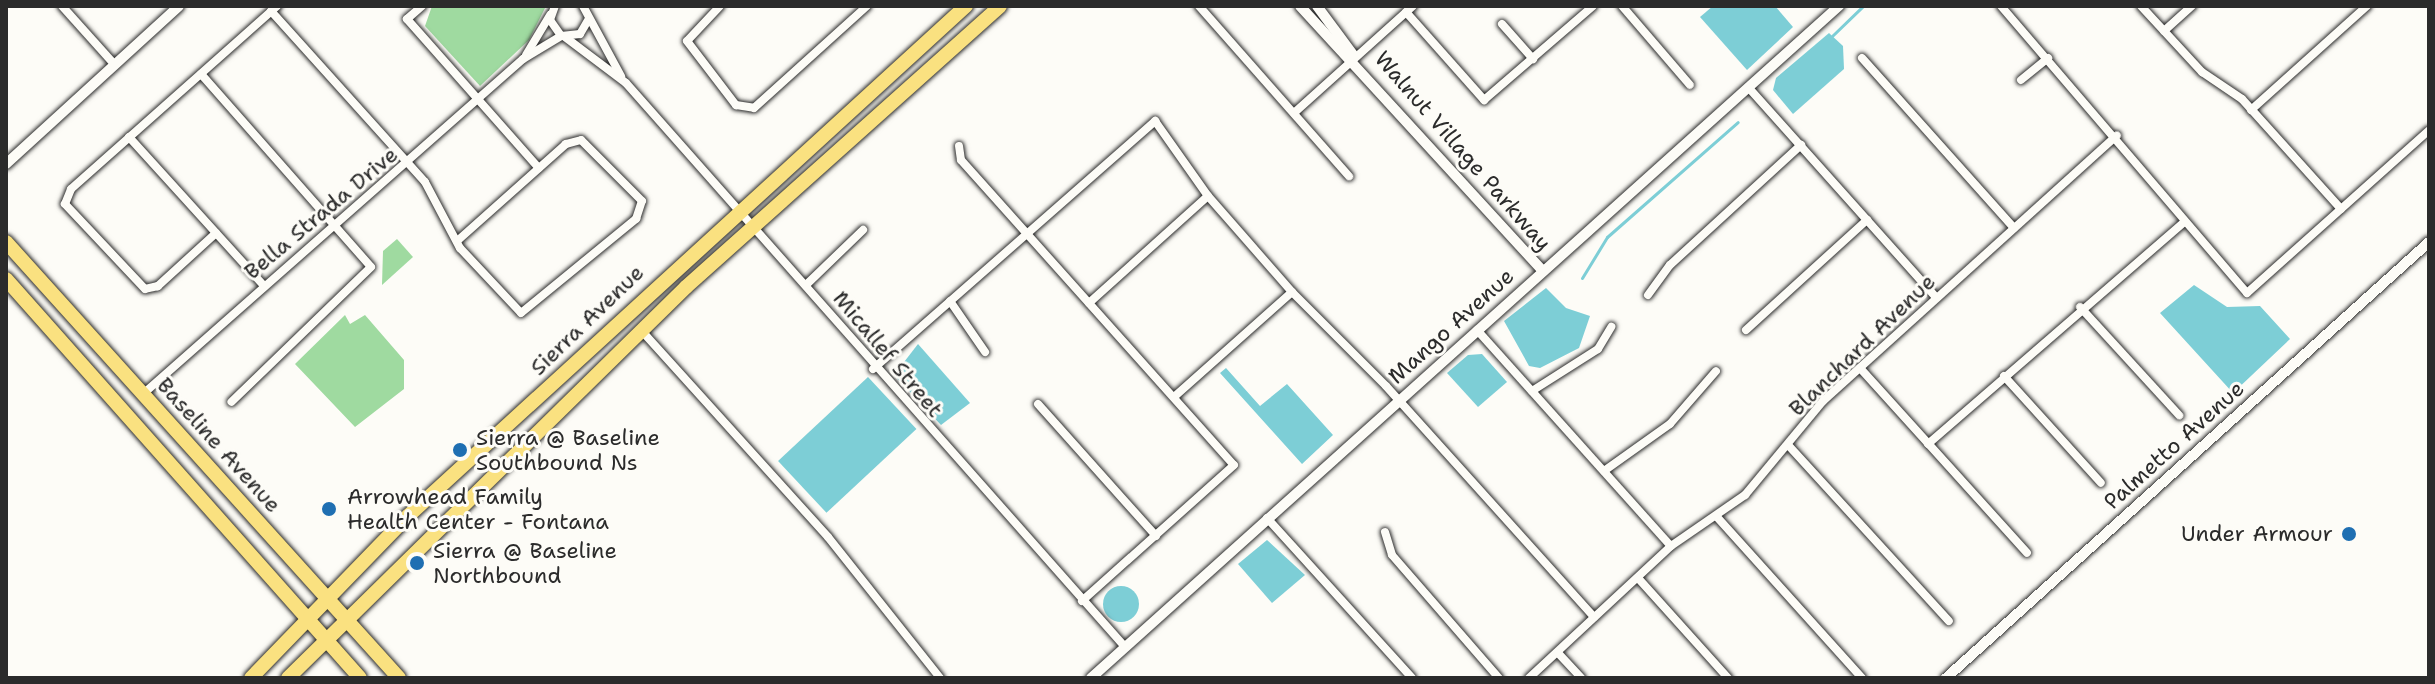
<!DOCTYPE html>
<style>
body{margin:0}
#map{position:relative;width:2435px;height:684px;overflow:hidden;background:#fdfcf7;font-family:"Shantell Sans",sans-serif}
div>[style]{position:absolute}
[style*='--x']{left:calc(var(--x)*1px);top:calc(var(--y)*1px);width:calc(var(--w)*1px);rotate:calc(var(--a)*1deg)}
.green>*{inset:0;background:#9fdaa0}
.water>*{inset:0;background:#7dced6;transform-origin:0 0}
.round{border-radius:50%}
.stream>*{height:3px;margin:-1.5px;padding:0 1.5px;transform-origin:1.5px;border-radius:1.5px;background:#7dced6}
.roads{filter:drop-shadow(0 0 2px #2b2b2b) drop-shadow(0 0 2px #2b2b2b)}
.minor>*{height:8px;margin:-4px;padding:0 4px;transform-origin:4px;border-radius:4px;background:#fdfcf7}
.tertiary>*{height:10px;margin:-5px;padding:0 5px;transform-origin:5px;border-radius:5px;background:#fdfcf7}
.primary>*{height:14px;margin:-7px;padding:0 7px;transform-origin:7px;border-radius:7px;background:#fae180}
.dots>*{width:22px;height:22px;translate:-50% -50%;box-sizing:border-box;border:4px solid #fdfcf7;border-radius:50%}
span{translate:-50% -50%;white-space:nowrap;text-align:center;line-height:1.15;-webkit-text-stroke:6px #fdfcf7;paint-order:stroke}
.street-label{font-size:22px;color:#2b2b2b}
.poi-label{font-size:22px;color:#2b2b2b}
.left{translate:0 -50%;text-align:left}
.right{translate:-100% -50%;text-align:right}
.frame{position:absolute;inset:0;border:8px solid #2b2b2b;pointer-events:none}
</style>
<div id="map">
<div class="green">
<div style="clip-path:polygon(432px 6px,546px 6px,529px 40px,480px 86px,425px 26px)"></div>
<div style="clip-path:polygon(397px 239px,413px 257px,382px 285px,383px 251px)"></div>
<div style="clip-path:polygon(345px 315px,350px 324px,365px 315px,404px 360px,404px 389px,355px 427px,295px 364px)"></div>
</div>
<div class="water">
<div style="clip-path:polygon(1713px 6px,1775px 6px,1793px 27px,1747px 70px,1700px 17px)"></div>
<div style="clip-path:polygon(1829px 33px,1843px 46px,1844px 69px,1793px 114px,1773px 90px,1776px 78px)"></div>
<div style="clip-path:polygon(2194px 285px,2227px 307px,2260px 306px,2290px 339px,2233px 393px,2160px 313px)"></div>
<div style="clip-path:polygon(1546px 288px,1566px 308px,1590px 316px,1579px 348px,1540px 368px,1529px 366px,1504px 321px)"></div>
<div style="clip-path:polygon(918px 344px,970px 403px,941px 425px,894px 375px)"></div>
<div style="clip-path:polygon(1482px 354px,1507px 382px,1478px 407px,1447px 373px,1468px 355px)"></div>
<div style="clip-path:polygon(1226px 368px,1260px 406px,1287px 384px,1333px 435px,1302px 464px,1220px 373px)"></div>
<div style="left:868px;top:377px;width:71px;height:123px;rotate:47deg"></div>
<div style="clip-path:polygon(1267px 540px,1305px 575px,1272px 603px,1238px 564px)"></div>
<div class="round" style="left:1103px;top:586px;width:36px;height:36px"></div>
</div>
<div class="stream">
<div style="--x:1832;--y:36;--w:43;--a:-44.1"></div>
<div style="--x:1582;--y:278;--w:48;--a:-58.6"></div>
<div style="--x:1607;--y:237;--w:174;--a:-41.3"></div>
</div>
<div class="roads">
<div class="minor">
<div style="--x:62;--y:6;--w:78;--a:48.1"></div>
<div style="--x:422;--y:6;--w:20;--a:139"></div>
<div style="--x:407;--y:19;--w:199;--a:48.5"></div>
<div style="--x:555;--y:6;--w:15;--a:110"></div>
<div style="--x:550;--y:20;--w:19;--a:55"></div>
<div style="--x:561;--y:36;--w:19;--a:-6"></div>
<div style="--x:580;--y:34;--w:16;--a:-60"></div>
<div style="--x:583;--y:6;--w:80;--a:61.5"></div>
<div style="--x:720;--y:6;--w:48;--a:133.3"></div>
<div style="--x:687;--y:41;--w:81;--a:52.6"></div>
<div style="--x:736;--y:105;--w:18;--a:9"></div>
<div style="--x:754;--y:108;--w:152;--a:-42.1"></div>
<div style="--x:1199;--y:6;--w:227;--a:48.6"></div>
<div style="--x:1622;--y:6;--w:104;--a:49.3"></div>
<div style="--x:2001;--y:6;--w:378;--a:49.4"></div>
<div style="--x:2247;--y:293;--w:244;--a:-41.8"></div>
<div style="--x:2141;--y:6;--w:90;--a:47.3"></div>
<div style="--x:2202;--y:72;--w:48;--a:34"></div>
<div style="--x:2242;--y:99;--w:148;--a:48"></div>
<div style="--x:271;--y:11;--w:230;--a:48"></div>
<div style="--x:425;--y:182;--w:75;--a:62.1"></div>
<div style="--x:460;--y:248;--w:89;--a:46.8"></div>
<div style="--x:521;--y:313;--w:149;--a:-39.3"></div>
<div style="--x:636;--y:219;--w:19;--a:-72"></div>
<div style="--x:642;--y:201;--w:86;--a:-135"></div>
<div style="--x:581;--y:140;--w:16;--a:165"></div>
<div style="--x:566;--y:144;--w:146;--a:138.3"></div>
<div style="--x:1406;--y:12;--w:118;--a:48.4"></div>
<div style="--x:1484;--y:100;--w:144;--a:-40.8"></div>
<div style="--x:1502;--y:24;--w:47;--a:48.5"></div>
<div style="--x:2164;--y:31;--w:38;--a:-42"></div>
<div style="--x:565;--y:37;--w:76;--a:37"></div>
<div style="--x:626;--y:83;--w:753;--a:48.5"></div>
<div style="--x:526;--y:55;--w:47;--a:-59"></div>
<div style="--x:1862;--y:58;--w:228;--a:48.2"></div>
<div style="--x:201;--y:74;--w:257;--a:48.6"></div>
<div style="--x:371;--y:267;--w:194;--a:136"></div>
<div style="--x:2021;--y:80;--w:35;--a:-39"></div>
<div style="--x:1748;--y:87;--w:282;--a:48.2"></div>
<div style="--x:2251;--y:110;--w:156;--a:-41.9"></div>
<div style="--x:1294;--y:113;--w:160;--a:-42"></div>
<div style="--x:129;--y:137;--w:200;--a:47.8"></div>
<div style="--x:959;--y:146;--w:14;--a:82"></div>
<div style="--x:961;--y:160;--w:409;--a:48.2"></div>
<div style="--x:1234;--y:465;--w:204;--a:138.2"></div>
<div style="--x:216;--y:233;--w:79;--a:137.6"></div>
<div style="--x:158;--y:286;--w:13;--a:167"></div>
<div style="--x:145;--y:289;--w:117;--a:-133.3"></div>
<div style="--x:65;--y:204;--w:16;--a:-68"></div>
<div style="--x:71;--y:189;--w:276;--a:-41.6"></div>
<div style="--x:807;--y:284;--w:78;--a:-44"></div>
<div style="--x:1648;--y:295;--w:37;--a:-54"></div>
<div style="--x:1670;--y:265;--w:178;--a:-42.5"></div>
<div style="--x:950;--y:301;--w:62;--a:55.5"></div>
<div style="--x:1089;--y:303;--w:160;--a:-42"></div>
<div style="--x:2080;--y:307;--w:147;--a:47.5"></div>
<div style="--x:641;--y:330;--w:279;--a:47.9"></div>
<div style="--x:828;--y:537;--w:180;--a:51.5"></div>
<div style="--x:1477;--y:330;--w:290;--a:48.1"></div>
<div style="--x:1746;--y:330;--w:164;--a:-42.3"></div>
<div style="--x:1860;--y:368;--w:249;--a:47.9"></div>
<div style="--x:873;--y:369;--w:376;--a:-41.3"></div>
<div style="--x:1155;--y:121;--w:92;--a:54.8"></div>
<div style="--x:1208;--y:196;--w:128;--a:48.8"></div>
<div style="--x:1292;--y:292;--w:133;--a:45"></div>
<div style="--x:1386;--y:386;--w:311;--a:48"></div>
<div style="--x:2004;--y:376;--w:144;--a:47.8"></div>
<div style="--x:1532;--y:391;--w:78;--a:-32.5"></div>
<div style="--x:1598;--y:349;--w:26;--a:-59"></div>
<div style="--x:143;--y:394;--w:507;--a:-41.4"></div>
<div style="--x:523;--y:59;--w:44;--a:-31.2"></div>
<div style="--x:1174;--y:397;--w:158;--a:-41.7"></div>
<div style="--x:1038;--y:404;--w:177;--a:48.2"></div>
<div style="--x:1928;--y:444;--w:339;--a:-40.9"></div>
<div style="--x:1789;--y:446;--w:237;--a:47.6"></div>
<div style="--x:1604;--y:471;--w:81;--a:-35.5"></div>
<div style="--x:1670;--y:424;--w:70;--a:-49"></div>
<div style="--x:1717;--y:517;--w:217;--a:48"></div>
<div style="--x:1267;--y:518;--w:216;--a:47.8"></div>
<div style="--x:1385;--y:532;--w:24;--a:73"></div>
<div style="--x:1392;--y:555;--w:163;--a:49"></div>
<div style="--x:1638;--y:578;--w:135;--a:48"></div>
<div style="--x:1559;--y:654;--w:33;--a:47"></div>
<div style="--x:1529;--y:678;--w:194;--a:-42.9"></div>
<div style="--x:1671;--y:546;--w:90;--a:-34.6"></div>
<div style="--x:1745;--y:495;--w:122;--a:-50.3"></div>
<div style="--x:1823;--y:401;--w:396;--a:-42.1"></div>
</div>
<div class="tertiary">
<div style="--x:1300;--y:6;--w:358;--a:47.5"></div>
<div style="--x:1317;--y:6;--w:62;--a:53.5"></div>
<div style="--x:6;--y:164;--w:234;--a:-42.4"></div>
<div style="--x:1091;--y:678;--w:1006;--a:-41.94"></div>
<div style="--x:1946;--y:678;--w:651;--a:-42.07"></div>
</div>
<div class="primary">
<div style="--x:6;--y:242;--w:587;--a:47.97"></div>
<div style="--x:6;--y:279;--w:533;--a:48.42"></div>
<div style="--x:251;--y:678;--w:226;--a:-45.9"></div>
<div style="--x:408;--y:516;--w:756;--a:-42.43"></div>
<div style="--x:288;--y:678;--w:558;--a:-44.49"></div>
<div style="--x:686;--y:287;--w:421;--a:-41.8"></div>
</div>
</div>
<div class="dots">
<div style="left:460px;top:450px;background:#1f6fb2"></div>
<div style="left:329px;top:509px;background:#1f6fb2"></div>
<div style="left:2349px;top:534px;background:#1f6fb2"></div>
<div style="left:417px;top:563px;background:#1f6fb2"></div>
</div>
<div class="street-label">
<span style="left:1463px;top:151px;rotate:49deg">Walnut Village Parkway</span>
<span style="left:321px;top:213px;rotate:-40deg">Bella Strada Drive</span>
<span style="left:587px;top:320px;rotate:-44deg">Sierra Avenue</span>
<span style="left:1451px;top:326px;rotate:-42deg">Mango Avenue</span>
<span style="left:1862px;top:345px;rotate:-44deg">Blanchard Avenue</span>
<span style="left:888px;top:354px;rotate:50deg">Micallef Street</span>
<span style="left:219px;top:445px;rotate:48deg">Baseline Avenue</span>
<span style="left:2174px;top:445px;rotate:-42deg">Palmetto Avenue</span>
</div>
<div class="poi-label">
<span class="left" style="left:476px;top:450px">Sierra @ Baseline<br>Southbound Ns</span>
<span class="left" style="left:347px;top:509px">Arrowhead Family<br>Health Center - Fontana</span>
<span class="right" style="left:2333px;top:534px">Under Armour</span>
<span class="left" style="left:433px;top:563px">Sierra @ Baseline<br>Northbound</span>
</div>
<div class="frame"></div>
</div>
